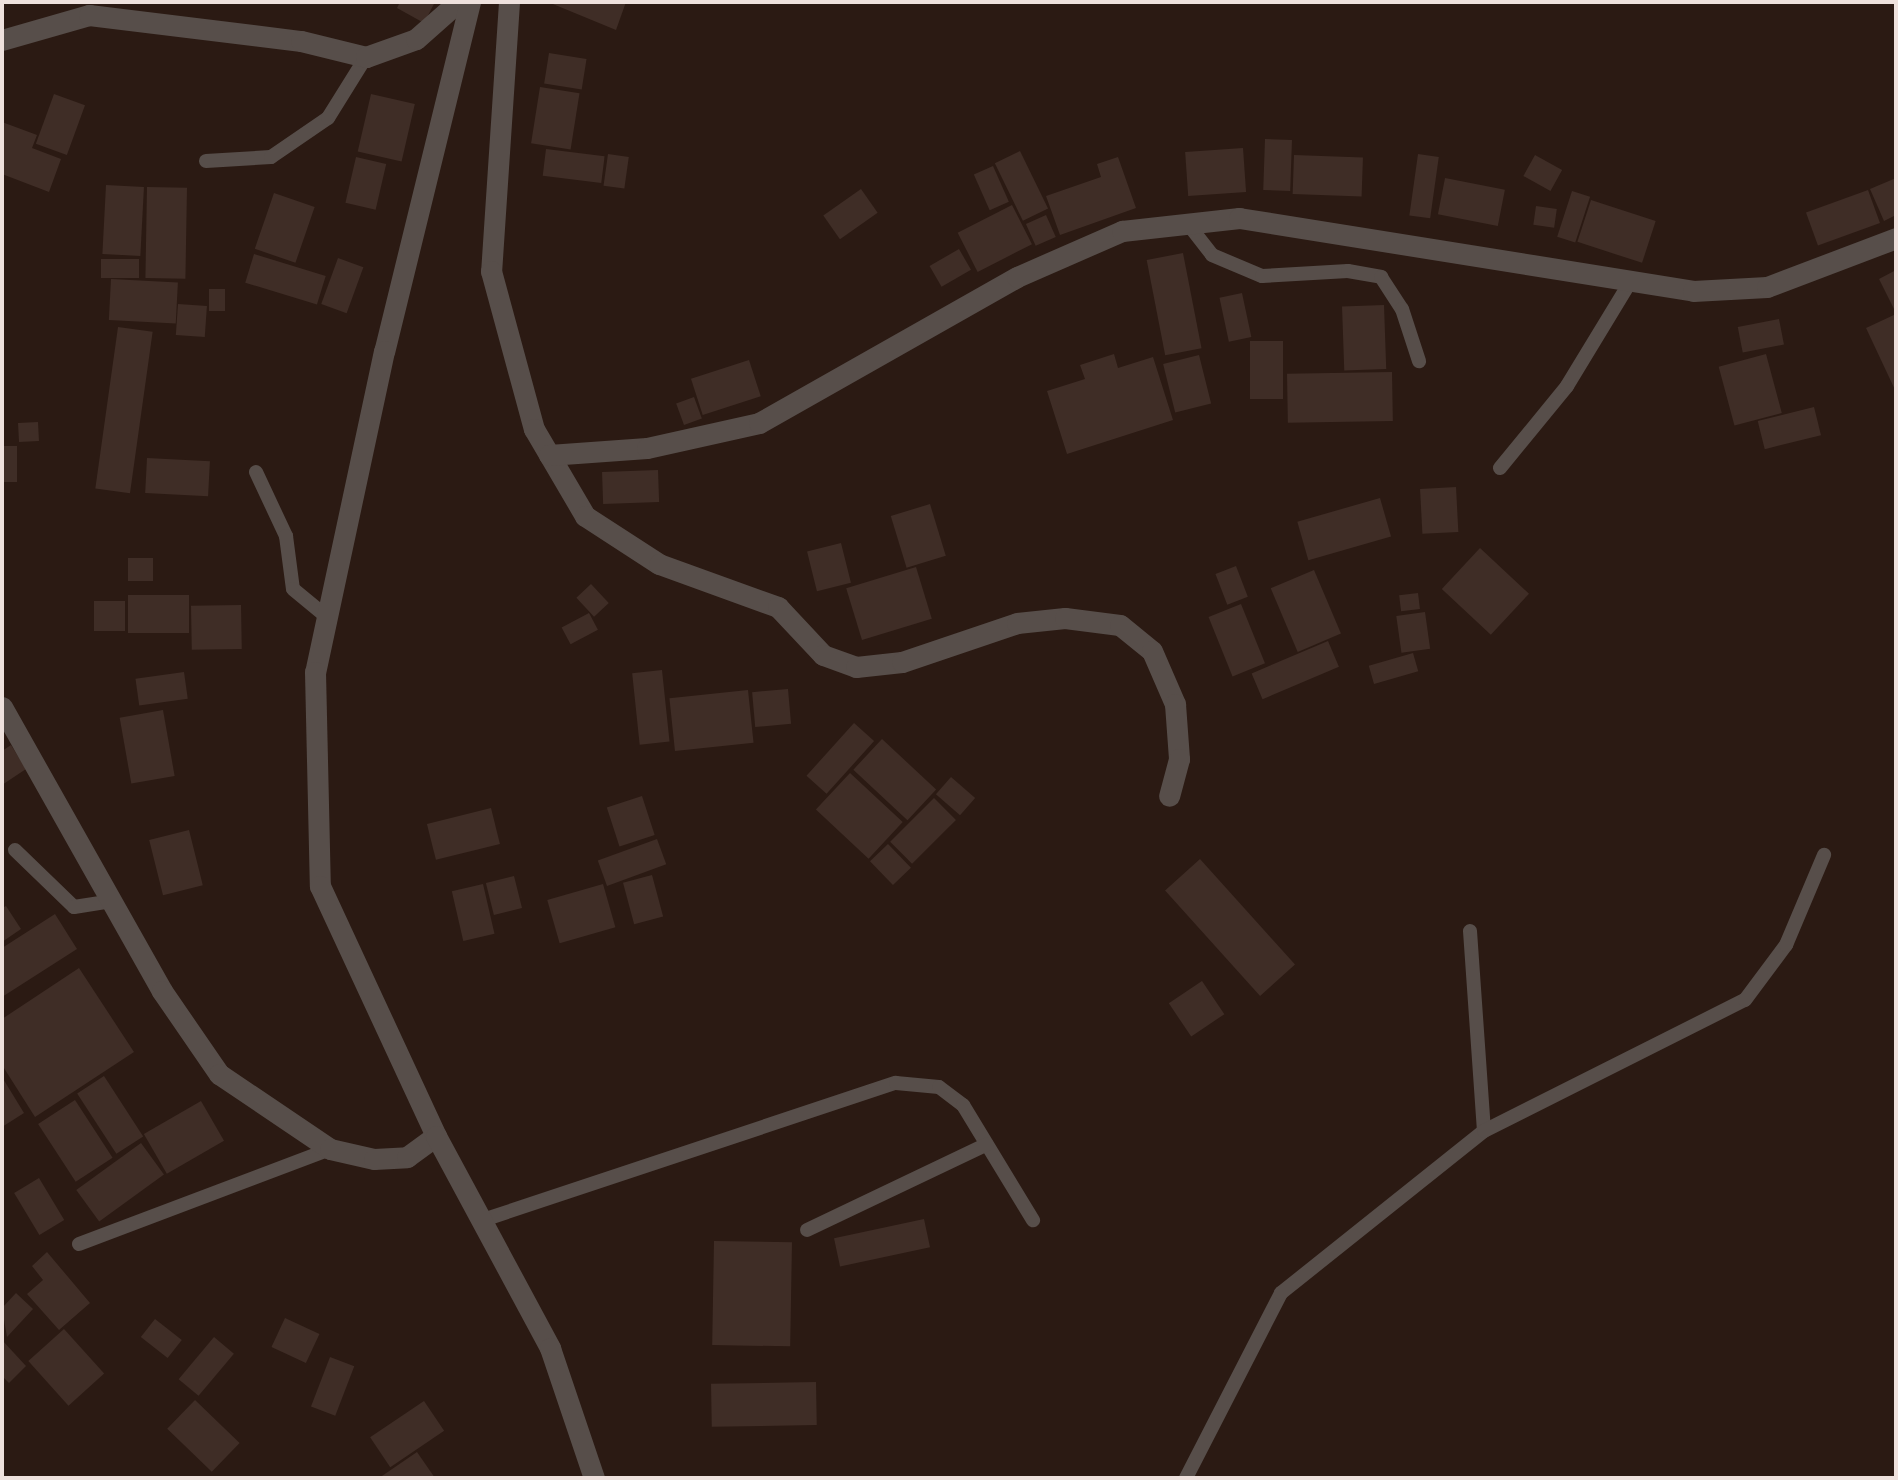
<!DOCTYPE html>
<style>
body{margin:0}
#map{position:relative;width:1898px;height:1480px;overflow:hidden;background:#2b1a13;font-family:Poppins,sans-serif}
div>[style]{position:absolute}
[style*='--x']{left:calc(var(--x)*1px);top:calc(var(--y)*1px);width:calc(var(--w)*1px);rotate:calc(var(--a)*1deg)}
.building>*{inset:0;background:#3f2d26;transform-origin:0 0}
.service>*{height:14px;margin:-7px;padding:0 7px;transform-origin:7px;border-radius:7px;background:#574e4a}
.minor>*{height:21px;margin:-10.5px;padding:0 10.5px;transform-origin:10.5px;border-radius:10.5px;background:#574e4a}
.tertiary>*{height:21px;margin:-10.5px;padding:0 10.5px;transform-origin:10.5px;border-radius:10.5px;background:#574e4a}
span{translate:-50% -50%;white-space:nowrap;text-align:center;line-height:1.15;-webkit-text-stroke:6px #0e0705;paint-order:stroke}
.frame{position:absolute;inset:0;border:4px solid #eee1dd;pointer-events:none}
</style>
<div id="map">
<div class="building">
<div style="clip-path:polygon(400px 2px,435px 2px,424px 23px,397px 8px)"></div>
<div style="clip-path:polygon(548px 2px,626px 2px,616px 30px)"></div>
<div style="left:549px;top:53px;width:38px;height:31px;rotate:9deg"></div>
<div style="left:540px;top:87px;width:40px;height:57px;rotate:9deg"></div>
<div style="left:54px;top:94px;width:33px;height:53px;rotate:20deg"></div>
<div style="left:371px;top:94px;width:45px;height:59px;rotate:13deg"></div>
<div style="clip-path:polygon(2px 122px,37px 135px,32px 148px,61px 159px,49px 192px,2px 174px)"></div>
<div style="left:1265px;top:139px;width:27px;height:51px;rotate:2deg"></div>
<div style="left:1243px;top:148px;width:44px;height:58px;rotate:86deg"></div>
<div style="left:546px;top:149px;width:59px;height:27px;rotate:7deg"></div>
<div style="left:1020px;top:151px;width:64px;height:28px;rotate:64deg"></div>
<div style="left:608px;top:154px;width:21px;height:32px;rotate:8deg"></div>
<div style="left:1418px;top:154px;width:21px;height:62px;rotate:8deg"></div>
<div style="left:1294px;top:155px;width:69px;height:39px;rotate:2deg"></div>
<div style="left:1535px;top:155px;width:31px;height:24px;rotate:29deg"></div>
<div style="left:356px;top:157px;width:31px;height:47px;rotate:13deg"></div>
<div style="clip-path:polygon(1118px 157px,1136px 208px,1060px 235px,1046px 196px,1101px 177px,1097px 164px)"></div>
<div style="left:993px;top:166px;width:39px;height:21px;rotate:66deg"></div>
<div style="left:1445px;top:178px;width:61px;height:37px;rotate:11deg"></div>
<div style="clip-path:polygon(1896px 178px,1896px 215px,1884px 221px,1870px 189px)"></div>
<div style="left:106px;top:185px;width:38px;height:69px;rotate:3deg"></div>
<div style="left:147px;top:187px;width:40px;height:91px;rotate:1deg"></div>
<div style="left:861px;top:189px;width:29px;height:46px;rotate:55deg"></div>
<div style="left:1868px;top:190px;width:35px;height:66px;rotate:70deg"></div>
<div style="left:1572px;top:191px;width:19px;height:48px;rotate:18deg"></div>
<div style="left:274px;top:193px;width:43px;height:59px;rotate:19deg"></div>
<div style="left:1591px;top:200px;width:68px;height:44px;rotate:18deg"></div>
<div style="left:1012px;top:205px;width:44px;height:61px;rotate:63deg"></div>
<div style="left:1536px;top:206px;width:21px;height:19px;rotate:8deg"></div>
<div style="left:1046px;top:215px;width:24px;height:22px;rotate:66deg"></div>
<div style="left:959px;top:249px;width:24px;height:34px;rotate:60deg"></div>
<div style="left:1183px;top:253px;width:97px;height:37px;rotate:79deg"></div>
<div style="left:254px;top:254px;width:75px;height:30px;rotate:17deg"></div>
<div style="left:338px;top:258px;width:27px;height:49px;rotate:20deg"></div>
<div style="left:101px;top:259px;width:38px;height:19px"></div>
<div style="clip-path:polygon(1896px 270px,1896px 313px,1879px 279px)"></div>
<div style="left:111px;top:279px;width:67px;height:41px;rotate:3deg"></div>
<div style="left:209px;top:289px;width:16px;height:22px"></div>
<div style="left:1242px;top:293px;width:45px;height:23px;rotate:78deg"></div>
<div style="left:178px;top:304px;width:29px;height:31px;rotate:4deg"></div>
<div style="left:1384px;top:305px;width:64px;height:42px;rotate:88deg"></div>
<div style="clip-path:polygon(1896px 314px,1896px 392px,1866px 328px)"></div>
<div style="left:1779px;top:319px;width:26px;height:42px;rotate:79deg"></div>
<div style="left:118px;top:327px;width:35px;height:163px;rotate:8deg"></div>
<div style="left:1250px;top:341px;width:33px;height:58px"></div>
<div style="clip-path:polygon(1114px 354px,1118px 368px,1153px 357px,1173px 420px,1067px 454px,1047px 391px,1085px 379px,1080px 365px)"></div>
<div style="left:1766px;top:354px;width:61px;height:49px;rotate:75deg"></div>
<div style="left:1199px;top:355px;width:50px;height:37px;rotate:76deg"></div>
<div style="left:749px;top:360px;width:38px;height:61px;rotate:72deg"></div>
<div style="left:1392px;top:372px;width:49px;height:105px;rotate:89deg"></div>
<div style="left:694px;top:397px;width:23px;height:19px;rotate:70deg"></div>
<div style="left:1814px;top:407px;width:29px;height:58px;rotate:76deg"></div>
<div style="left:38px;top:422px;width:19px;height:20px;rotate:87deg"></div>
<div style="left:17px;top:446px;width:36px;height:15px;rotate:90deg"></div>
<div style="left:147px;top:458px;width:63px;height:35px;rotate:3deg"></div>
<div style="left:658px;top:470px;width:32px;height:56px;rotate:88deg"></div>
<div style="left:1456px;top:487px;width:45px;height:36px;rotate:87deg"></div>
<div style="left:1380px;top:498px;width:40px;height:86px;rotate:74deg"></div>
<div style="left:930px;top:504px;width:54px;height:41px;rotate:73deg"></div>
<div style="left:841px;top:543px;width:41px;height:35px;rotate:76deg"></div>
<div style="left:1480px;top:548px;width:67px;height:56px;rotate:43deg"></div>
<div style="left:128px;top:558px;width:25px;height:23px"></div>
<div style="left:1236px;top:566px;width:33px;height:22px;rotate:69deg"></div>
<div style="left:916px;top:567px;width:54px;height:73px;rotate:73deg"></div>
<div style="left:1314px;top:570px;width:69px;height:47px;rotate:67deg"></div>
<div style="left:591px;top:584px;width:26px;height:20px;rotate:47deg"></div>
<div style="left:1418px;top:593px;width:16px;height:19px;rotate:83deg"></div>
<div style="left:128px;top:595px;width:61px;height:38px"></div>
<div style="left:94px;top:601px;width:31px;height:30px"></div>
<div style="left:1241px;top:604px;width:64px;height:35px;rotate:68deg"></div>
<div style="left:241px;top:605px;width:44px;height:50px;rotate:89deg"></div>
<div style="left:1425px;top:612px;width:37px;height:29px;rotate:82deg"></div>
<div style="left:589px;top:613px;width:19px;height:31px;rotate:62deg"></div>
<div style="left:1328px;top:641px;width:28px;height:83px;rotate:67deg"></div>
<div style="left:1413px;top:653px;width:19px;height:46px;rotate:74deg"></div>
<div style="left:662px;top:670px;width:72px;height:30px;rotate:84deg"></div>
<div style="left:184px;top:672px;width:27px;height:49px;rotate:82deg"></div>
<div style="left:788px;top:689px;width:35px;height:36px;rotate:85deg"></div>
<div style="left:748px;top:690px;width:53px;height:79px;rotate:84deg"></div>
<div style="left:163px;top:710px;width:67px;height:44px;rotate:80deg"></div>
<div style="left:854px;top:723px;width:27px;height:71px;rotate:42deg"></div>
<div style="left:882px;top:739px;width:74px;height:42px;rotate:43deg"></div>
<div style="clip-path:polygon(11px 745px,26px 769px,2px 785px,2px 751px)"></div>
<div style="left:850px;top:773px;width:72px;height:50px;rotate:43deg"></div>
<div style="left:951px;top:777px;width:32px;height:23px;rotate:41deg"></div>
<div style="left:642px;top:796px;width:41px;height:37px;rotate:72deg"></div>
<div style="left:934px;top:798px;width:31px;height:62px;rotate:45deg"></div>
<div style="left:491px;top:808px;width:37px;height:66px;rotate:76deg"></div>
<div style="left:189px;top:830px;width:57px;height:41px;rotate:76deg"></div>
<div style="left:657px;top:839px;width:27px;height:63px;rotate:70deg"></div>
<div style="left:888px;top:844px;width:33px;height:25px;rotate:46deg"></div>
<div style="left:1200px;top:859px;width:142px;height:47px;rotate:48deg"></div>
<div style="left:652px;top:875px;width:43px;height:30px;rotate:75deg"></div>
<div style="left:514px;top:876px;width:33px;height:29px;rotate:76deg"></div>
<div style="left:483px;top:884px;width:51px;height:32px;rotate:77deg"></div>
<div style="left:603px;top:884px;width:45px;height:58px;rotate:74deg"></div>
<div style="clip-path:polygon(6px 906px,21px 929px,2px 942px,2px 908px)"></div>
<div style="clip-path:polygon(55px 914px,77px 949px,2px 997px,2px 948px)"></div>
<div style="clip-path:polygon(79px 968px,134px 1052px,35px 1117px,2px 1065px,2px 1019px)"></div>
<div style="left:1202px;top:981px;width:40px;height:40px;rotate:56deg"></div>
<div style="left:104px;top:1076px;width:72px;height:32px;rotate:57deg"></div>
<div style="clip-path:polygon(2px 1077px,24px 1113px,2px 1127px)"></div>
<div style="left:75px;top:1100px;width:69px;height:44px;rotate:57deg"></div>
<div style="left:201px;top:1101px;width:46px;height:66px;rotate:60deg"></div>
<div style="left:141px;top:1143px;width:39px;height:80px;rotate:54deg"></div>
<div style="left:39px;top:1178px;width:49px;height:29px;rotate:59deg"></div>
<div style="left:924px;top:1219px;width:29px;height:92px;rotate:78deg"></div>
<div style="left:714px;top:1241px;width:78px;height:104px;rotate:1deg"></div>
<div style="clip-path:polygon(47px 1252px,90px 1303px,59px 1330px,27px 1294px,43px 1280px,32px 1266px)"></div>
<div style="clip-path:polygon(16px 1293px,33px 1309px,7px 1337px,2px 1308px)"></div>
<div style="left:285px;top:1318px;width:38px;height:32px;rotate:25deg"></div>
<div style="left:155px;top:1319px;width:34px;height:23px;rotate:38deg"></div>
<div style="left:64px;top:1329px;width:60px;height:48px;rotate:48deg"></div>
<div style="left:214px;top:1337px;width:26px;height:55px;rotate:40deg"></div>
<div style="clip-path:polygon(2px 1340px,26px 1366px,9px 1383px,2px 1376px)"></div>
<div style="left:330px;top:1357px;width:26px;height:53px;rotate:21deg"></div>
<div style="left:816px;top:1382px;width:43px;height:105px;rotate:89deg"></div>
<div style="left:195px;top:1400px;width:62px;height:40px;rotate:44deg"></div>
<div style="left:424px;top:1401px;width:36px;height:65px;rotate:56deg"></div>
<div style="clip-path:polygon(417px 1452px,435px 1478px,379px 1478px)"></div>
</div>
<div class="service">
<div style="--x:206;--y:161;--w:65;--a:-3.5"></div>
<div style="--x:271;--y:157;--w:69;--a:-34.4"></div>
<div style="--x:328;--y:118;--w:72;--a:-58.1"></div>
<div style="--x:1188;--y:224;--w:39;--a:52"></div>
<div style="--x:1212;--y:255;--w:54;--a:22.8"></div>
<div style="--x:1262;--y:276;--w:86;--a:-3.3"></div>
<div style="--x:1348;--y:271;--w:34;--a:10"></div>
<div style="--x:1381;--y:277;--w:38;--a:57"></div>
<div style="--x:1402;--y:309;--w:55;--a:71.9"></div>
<div style="--x:1500;--y:468;--w:106;--a:-50.7"></div>
<div style="--x:1567;--y:386;--w:125;--a:-58.7"></div>
<div style="--x:256;--y:472;--w:71;--a:64.9"></div>
<div style="--x:286;--y:536;--w:53;--a:82.5"></div>
<div style="--x:293;--y:589;--w:44;--a:39.5"></div>
<div style="--x:15;--y:850;--w:82;--a:44"></div>
<div style="--x:74;--y:907;--w:38;--a:-9"></div>
<div style="--x:1470;--y:931;--w:200;--a:86"></div>
<div style="--x:483;--y:1220;--w:435;--a:-18.4"></div>
<div style="--x:896;--y:1083;--w:43;--a:5.3"></div>
<div style="--x:939;--y:1087;--w:30;--a:37"></div>
<div style="--x:963;--y:1105;--w:135;--a:58.7"></div>
<div style="--x:807;--y:1230;--w:199;--a:-25.5"></div>
<div style="--x:79;--y:1244;--w:268;--a:-20.7"></div>
<div style="--x:1186;--y:1478;--w:208;--a:-62.8"></div>
<div style="--x:1281;--y:1293;--w:260;--a:-38.6"></div>
<div style="--x:1484;--y:1131;--w:292;--a:-26.7"></div>
<div style="--x:1745;--y:1000;--w:69;--a:-53.3"></div>
<div style="--x:1786;--y:945;--w:98;--a:-67.1"></div>
</div>
<div class="minor">
<div style="--x:509;--y:2;--w:270;--a:93.8"></div>
<div style="--x:491;--y:271;--w:164;--a:74.8"></div>
<div style="--x:534;--y:429;--w:101;--a:59.6"></div>
<div style="--x:585;--y:516;--w:88;--a:33"></div>
<div style="--x:659;--y:564;--w:127;--a:19.9"></div>
<div style="--x:778;--y:607;--w:66;--a:46.8"></div>
<div style="--x:823;--y:655;--w:35;--a:20"></div>
<div style="--x:856;--y:667;--w:46;--a:-6.2"></div>
<div style="--x:902;--y:662;--w:121;--a:-18.7"></div>
<div style="--x:1017;--y:623;--w:48;--a:-5.9"></div>
<div style="--x:1065;--y:618;--w:55;--a:7.3"></div>
<div style="--x:1120;--y:625;--w:41;--a:39.1"></div>
<div style="--x:1152;--y:651;--w:58;--a:66.5"></div>
<div style="--x:1175;--y:704;--w:55;--a:85.8"></div>
<div style="--x:1179;--y:759;--w:38;--a:105"></div>
<div style="--x:2;--y:40;--w:91;--a:-16"></div>
<div style="--x:89;--y:15;--w:214;--a:7"></div>
<div style="--x:301;--y:41;--w:67;--a:13.8"></div>
<div style="--x:366;--y:57;--w:53;--a:-19.8"></div>
<div style="--x:416;--y:39;--w:56;--a:-41.4"></div>
<div style="--x:549;--y:455;--w:98;--a:-4.1"></div>
<div style="--x:647;--y:448;--w:115;--a:-12.6"></div>
<div style="--x:759;--y:423;--w:296;--a:-29.5"></div>
<div style="--x:1017;--y:277;--w:115;--a:-23.7"></div>
<div style="--x:1122;--y:231;--w:118;--a:-6.3"></div>
<div style="--x:1239;--y:218;--w:460;--a:9.1"></div>
<div style="--x:1693;--y:291;--w:74;--a:-3.1"></div>
<div style="--x:1767;--y:287;--w:138;--a:-20.8"></div>
<div style="--x:2;--y:707;--w:326;--a:60.6"></div>
<div style="--x:162;--y:991;--w:101;--a:55.5"></div>
<div style="--x:219;--y:1074;--w:134;--a:34"></div>
<div style="--x:330;--y:1149;--w:45;--a:12.8"></div>
<div style="--x:374;--y:1159;--w:33;--a:-3"></div>
<div style="--x:407;--y:1157;--w:36;--a:-36"></div>
</div>
<div class="tertiary">
<div style="--x:470;--y:2;--w:359;--a:103.8"></div>
<div style="--x:384;--y:351;--w:328;--a:102.1"></div>
<div style="--x:315;--y:672;--w:214;--a:88.7"></div>
<div style="--x:320;--y:886;--w:276;--a:65.1"></div>
<div style="--x:436;--y:1136;--w:241;--a:61.7"></div>
<div style="--x:550;--y:1348;--w:137;--a:71.3"></div>
</div>
<div class="frame"></div>
</div>
